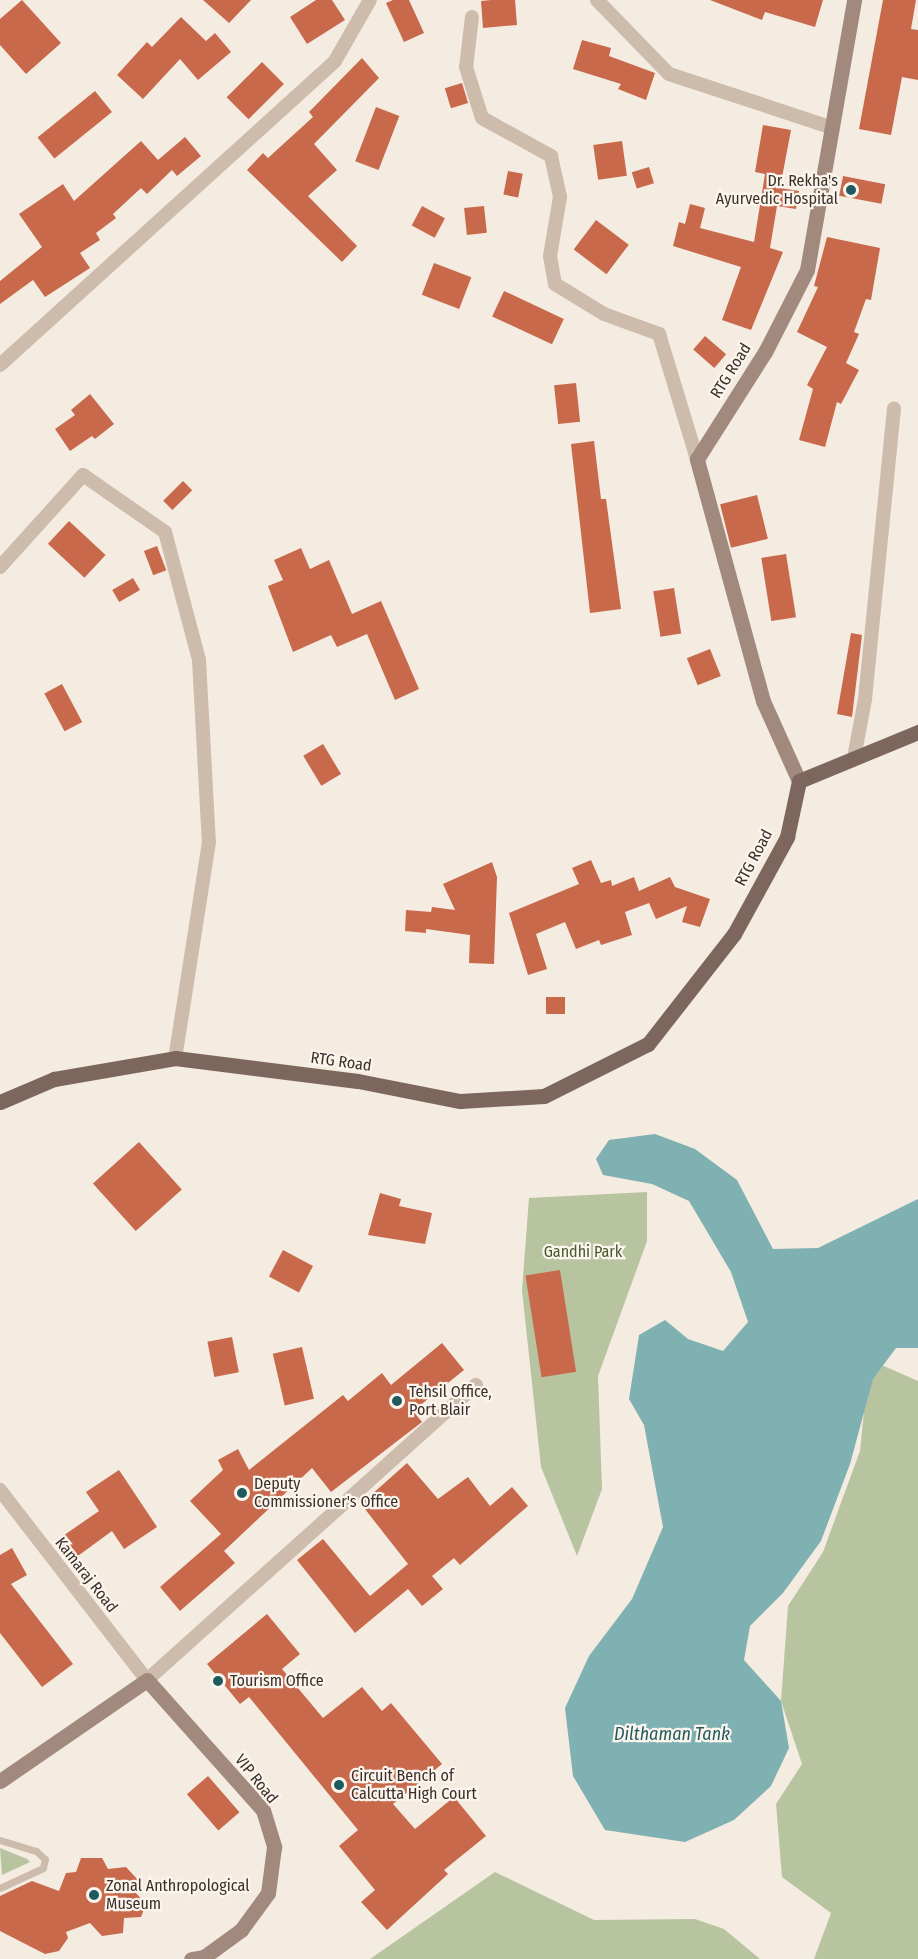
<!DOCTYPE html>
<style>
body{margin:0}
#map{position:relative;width:918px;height:1959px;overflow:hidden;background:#f4ebe1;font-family:"Fira Sans Condensed",sans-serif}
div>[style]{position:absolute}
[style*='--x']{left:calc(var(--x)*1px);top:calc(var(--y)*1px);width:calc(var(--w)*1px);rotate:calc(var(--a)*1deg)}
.green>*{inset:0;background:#b8c4a0}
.water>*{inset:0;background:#7fb0b2}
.building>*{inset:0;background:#c8694b;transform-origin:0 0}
.service>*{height:7px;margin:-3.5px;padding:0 3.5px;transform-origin:3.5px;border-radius:3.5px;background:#cdbbac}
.minor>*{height:14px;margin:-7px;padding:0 7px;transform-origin:7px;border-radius:7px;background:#cdbbac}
.secondary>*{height:15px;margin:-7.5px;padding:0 7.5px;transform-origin:7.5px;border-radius:7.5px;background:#a18a7d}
.primary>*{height:15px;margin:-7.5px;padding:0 7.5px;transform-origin:7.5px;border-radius:7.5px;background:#7d675c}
.dots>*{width:16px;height:16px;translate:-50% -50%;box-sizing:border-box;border:3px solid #fbf5ee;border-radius:50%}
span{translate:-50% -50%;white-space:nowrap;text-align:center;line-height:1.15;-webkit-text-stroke:4.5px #fbf5ee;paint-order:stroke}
.poi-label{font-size:16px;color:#3b302b}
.right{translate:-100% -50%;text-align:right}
.left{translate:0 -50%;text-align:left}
.street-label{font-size:16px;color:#3b302b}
.park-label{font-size:16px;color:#4a5a2e}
.water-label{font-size:18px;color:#1f5a5e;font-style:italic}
</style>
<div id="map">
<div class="green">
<div style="clip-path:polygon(647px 1192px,647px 1241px,598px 1376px,602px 1489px,577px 1556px,541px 1467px,522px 1290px,529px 1198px)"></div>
<div style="clip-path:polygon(877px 1363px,918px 1381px,918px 1959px,814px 1959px,831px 1913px,782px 1877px,776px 1804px,802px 1764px,781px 1701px,788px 1606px,823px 1552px,860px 1451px,866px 1392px)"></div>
<div style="clip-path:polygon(0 1848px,27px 1859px,30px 1862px,2px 1875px)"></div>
<div style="clip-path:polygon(495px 1872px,594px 1920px,695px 1919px,724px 1929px,760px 1959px,370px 1959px)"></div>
</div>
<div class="water">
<div style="clip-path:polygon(655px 1134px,695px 1149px,737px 1180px,773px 1249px,818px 1248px,918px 1199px,918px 1348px,896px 1348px,873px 1379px,850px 1464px,821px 1541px,783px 1593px,750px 1626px,744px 1660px,781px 1701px,789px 1748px,771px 1786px,734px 1820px,685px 1842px,605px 1830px,573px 1776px,565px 1708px,589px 1656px,632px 1599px,663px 1527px,644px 1425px,629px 1399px,639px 1335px,665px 1320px,688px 1339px,723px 1351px,748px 1322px,731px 1272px,689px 1201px,652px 1184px,603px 1175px,596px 1159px,609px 1140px)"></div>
</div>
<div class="building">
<div style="clip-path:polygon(22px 0,61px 43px,26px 74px,0 45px,0 19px)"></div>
<div style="clip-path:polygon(203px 0,251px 0,229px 23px)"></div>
<div style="clip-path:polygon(316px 0,332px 0,345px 20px,307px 44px,290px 17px)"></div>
<div style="clip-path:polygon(393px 0,409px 0,424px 33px,404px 42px,386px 3px)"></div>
<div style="clip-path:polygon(491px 0,515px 0,517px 25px,483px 28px,481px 1px)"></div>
<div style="clip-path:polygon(710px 0,823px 0,815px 27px,765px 12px,762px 20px)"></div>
<div style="clip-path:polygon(883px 0,916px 0,911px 29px,918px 30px,918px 80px,902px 77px,891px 135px,859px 129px)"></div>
<div style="clip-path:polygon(181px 17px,206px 41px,215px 33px,231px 52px,198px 80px,180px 59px,143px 99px,117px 75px,147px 42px,152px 47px)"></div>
<div style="clip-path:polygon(582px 40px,611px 48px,609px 56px,655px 73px,646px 100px,618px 89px,621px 84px,573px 69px)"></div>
<div style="clip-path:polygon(362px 58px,379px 78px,314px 144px,337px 170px,308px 196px,357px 246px,342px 262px,247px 170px,263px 153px,268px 158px,313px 117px,309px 112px)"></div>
<div style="left:262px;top:62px;width:31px;height:50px;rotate:45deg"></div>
<div style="left:462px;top:83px;width:21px;height:18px;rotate:73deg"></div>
<div style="left:95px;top:91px;width:27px;height:74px;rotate:51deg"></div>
<div style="left:376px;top:107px;width:25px;height:58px;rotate:21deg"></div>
<div style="clip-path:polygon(763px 125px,791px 130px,780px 188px,799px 191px,796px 209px,777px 206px,770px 248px,783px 252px,751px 330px,722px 320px,741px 267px,673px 246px,679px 222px,685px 224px,690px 204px,705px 208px,700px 228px,754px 242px,765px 174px,755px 172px)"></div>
<div style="clip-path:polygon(185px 137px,201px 156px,177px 176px,172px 170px,147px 194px,141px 188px,113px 214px,116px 218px,96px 233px,100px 240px,80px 253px,90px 268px,45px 297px,33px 280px,0 304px,0 281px,42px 247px,19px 214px,63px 184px,74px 201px,141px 141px,158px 160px)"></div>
<div style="left:622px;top:141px;width:35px;height:29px;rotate:82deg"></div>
<div style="left:649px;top:167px;width:17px;height:18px;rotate:73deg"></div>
<div style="left:508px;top:171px;width:15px;height:24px;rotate:11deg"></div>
<div style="left:843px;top:176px;width:43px;height:20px;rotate:11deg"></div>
<div style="left:422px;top:206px;width:26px;height:22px;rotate:28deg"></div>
<div style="left:484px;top:206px;width:27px;height:20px;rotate:84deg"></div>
<div style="left:596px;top:220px;width:41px;height:37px;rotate:37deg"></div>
<div style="clip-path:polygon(827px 237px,880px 248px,871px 300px,866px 299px,854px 332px,859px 334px,846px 363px,859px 370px,841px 404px,837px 402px,825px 447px,799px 440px,813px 389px,807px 385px,827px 347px,797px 332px,818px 287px,814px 286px)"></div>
<div style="left:434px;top:263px;width:40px;height:34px;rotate:21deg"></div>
<div style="left:504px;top:291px;width:66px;height:28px;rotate:25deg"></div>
<div style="left:705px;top:336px;width:28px;height:18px;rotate:41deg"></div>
<div style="left:576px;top:383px;width:39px;height:22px;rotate:84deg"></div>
<div style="clip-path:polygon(90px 394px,114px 424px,95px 439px,92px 436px,70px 451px,55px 429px,75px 415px,71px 410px)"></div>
<div style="clip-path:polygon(594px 441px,601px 499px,606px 499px,621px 609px,590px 613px,571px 444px)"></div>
<div style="left:183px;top:481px;width:13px;height:28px;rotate:45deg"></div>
<div style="left:757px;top:495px;width:45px;height:38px;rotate:76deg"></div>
<div style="left:69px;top:521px;width:50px;height:31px;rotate:43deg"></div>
<div style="left:157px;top:546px;width:26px;height:14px;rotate:69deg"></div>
<div style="clip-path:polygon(301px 548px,310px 569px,329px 560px,352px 614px,381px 601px,419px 689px,395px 700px,367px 634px,337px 647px,331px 635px,293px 652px,268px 586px,283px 580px,274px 560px)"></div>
<div style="left:786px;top:554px;width:64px;height:25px;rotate:81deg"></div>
<div style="left:133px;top:578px;width:14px;height:24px;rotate:60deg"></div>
<div style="left:674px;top:588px;width:46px;height:21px;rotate:81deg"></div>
<div style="clip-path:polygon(851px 633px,862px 635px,852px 717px,837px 714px)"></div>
<div style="left:710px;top:649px;width:29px;height:25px;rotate:68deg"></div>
<div style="left:62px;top:684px;width:43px;height:20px;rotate:62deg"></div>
<div style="left:323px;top:744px;width:35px;height:23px;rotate:59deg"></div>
<div style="clip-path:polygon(591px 860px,601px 883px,611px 880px,612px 886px,634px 877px,639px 891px,670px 877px,675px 887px,710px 899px,700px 927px,682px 922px,687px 906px,656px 919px,649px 903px,625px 912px,632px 935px,601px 945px,599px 940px,576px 949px,565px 922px,536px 934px,547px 969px,528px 975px,509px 913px,579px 884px,572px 868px)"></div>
<div style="clip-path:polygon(492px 862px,497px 877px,494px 964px,469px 963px,470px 935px,426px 929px,426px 933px,405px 931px,406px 910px,431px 912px,432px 907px,455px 910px,443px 884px)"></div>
<div style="left:565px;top:997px;width:17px;height:19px;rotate:90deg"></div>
<div style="left:139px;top:1142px;width:64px;height:62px;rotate:48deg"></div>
<div style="clip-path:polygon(380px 1193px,401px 1199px,399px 1206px,432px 1213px,425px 1244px,368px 1235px)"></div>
<div style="left:283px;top:1250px;width:34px;height:30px;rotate:28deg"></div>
<div style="left:560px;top:1270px;width:103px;height:35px;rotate:81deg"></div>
<div style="left:232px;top:1337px;width:36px;height:25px;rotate:79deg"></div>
<div style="clip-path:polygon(442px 1343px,464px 1370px,413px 1411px,422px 1422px,331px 1492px,312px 1468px,224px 1551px,235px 1563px,180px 1611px,160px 1587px,221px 1534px,190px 1501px,223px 1470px,218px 1460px,238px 1449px,249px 1470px,343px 1395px,348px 1401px,382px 1373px,391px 1385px)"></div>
<div style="left:302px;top:1347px;width:53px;height:30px;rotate:77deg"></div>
<div style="clip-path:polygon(407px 1463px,438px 1499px,468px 1477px,490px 1506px,512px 1487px,528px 1506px,460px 1565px,454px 1558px,432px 1576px,443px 1589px,422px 1606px,408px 1589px,355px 1633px,297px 1560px,323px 1539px,370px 1596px,408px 1564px,361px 1504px)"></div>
<div style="clip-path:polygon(119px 1470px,157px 1527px,124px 1549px,112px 1531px,71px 1561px,57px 1540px,99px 1511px,86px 1492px)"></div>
<div style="clip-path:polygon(12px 1548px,27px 1575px,11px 1584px,73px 1664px,42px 1687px,0 1633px,0 1555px)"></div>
<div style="clip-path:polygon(267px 1614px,300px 1654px,282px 1669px,323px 1718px,362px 1687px,382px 1711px,391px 1703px,442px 1764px,393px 1804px,415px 1829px,454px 1797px,486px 1836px,444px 1870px,448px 1874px,387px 1930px,361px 1902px,375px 1890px,339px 1846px,358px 1830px,249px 1697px,240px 1704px,207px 1664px)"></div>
<div style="left:208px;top:1776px;width:48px;height:28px;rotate:49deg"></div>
<div style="clip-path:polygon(81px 1858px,102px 1858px,108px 1869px,126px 1867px,139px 1881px,134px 1891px,146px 1904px,141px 1917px,124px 1918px,123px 1933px,102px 1936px,90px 1923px,66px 1932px,68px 1938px,59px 1951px,45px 1954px,0 1931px,0 1896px,32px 1881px,59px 1891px,66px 1873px,76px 1872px)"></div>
</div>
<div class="service">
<div style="--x:0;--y:1840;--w:38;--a:17"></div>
<div style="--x:36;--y:1851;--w:12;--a:42"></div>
<div style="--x:45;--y:1859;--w:9;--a:103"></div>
<div style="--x:43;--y:1868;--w:47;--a:155.1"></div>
</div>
<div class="minor">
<div style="--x:597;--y:0;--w:103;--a:45.8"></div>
<div style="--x:669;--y:74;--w:169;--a:18.2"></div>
<div style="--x:472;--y:17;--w:50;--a:96.8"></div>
<div style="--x:466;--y:67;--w:53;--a:72.6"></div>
<div style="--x:482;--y:118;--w:79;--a:28.8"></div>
<div style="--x:551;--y:156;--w:42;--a:77.6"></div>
<div style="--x:560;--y:197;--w:60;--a:99.6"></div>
<div style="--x:550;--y:256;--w:28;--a:80"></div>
<div style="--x:555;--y:284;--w:57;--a:31.5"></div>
<div style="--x:604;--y:314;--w:59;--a:20"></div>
<div style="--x:659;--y:334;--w:131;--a:73.1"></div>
<div style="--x:0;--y:365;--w:452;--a:-42.2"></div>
<div style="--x:335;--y:61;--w:70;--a:-60.2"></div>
<div style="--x:0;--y:567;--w:124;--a:-47.9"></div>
<div style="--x:83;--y:475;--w:100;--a:34.8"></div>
<div style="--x:165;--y:532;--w:132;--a:75.1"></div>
<div style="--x:199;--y:660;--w:182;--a:86.9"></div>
<div style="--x:209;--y:842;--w:219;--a:98.9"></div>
<div style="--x:854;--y:758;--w:60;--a:-79.4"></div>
<div style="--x:865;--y:699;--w:292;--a:-84.3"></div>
<div style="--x:0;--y:1490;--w:240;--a:52.3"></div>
<div style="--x:147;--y:1680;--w:442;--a:-41.9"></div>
</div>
<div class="secondary">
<div style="--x:799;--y:781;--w:88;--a:-114.2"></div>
<div style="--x:763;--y:701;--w:251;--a:-105.3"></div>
<div style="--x:697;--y:459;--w:127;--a:-57.6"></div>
<div style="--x:765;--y:352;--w:92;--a:-62.9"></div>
<div style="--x:807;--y:270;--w:274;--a:-80.1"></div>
<div style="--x:0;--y:1781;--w:178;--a:-34.5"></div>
<div style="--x:147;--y:1680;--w:174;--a:48.3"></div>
<div style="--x:263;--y:1810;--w:39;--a:73"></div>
<div style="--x:274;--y:1847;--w:46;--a:97.4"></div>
<div style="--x:268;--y:1893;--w:46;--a:126.1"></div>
<div style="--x:241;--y:1930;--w:46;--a:143.9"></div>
<div style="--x:204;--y:1957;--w:13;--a:171"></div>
</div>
<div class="primary">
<div style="--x:0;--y:1102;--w:59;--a:-23.1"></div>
<div style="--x:54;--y:1079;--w:123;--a:-9.8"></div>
<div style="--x:175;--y:1058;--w:184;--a:7.2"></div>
<div style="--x:358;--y:1081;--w:104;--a:11.1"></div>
<div style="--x:460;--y:1101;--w:84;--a:-3.4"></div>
<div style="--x:544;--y:1096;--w:116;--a:-26.6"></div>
<div style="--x:648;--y:1044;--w:140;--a:-52"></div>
<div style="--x:734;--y:934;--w:111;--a:-61.3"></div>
<div style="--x:787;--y:837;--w:57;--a:-77.9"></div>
<div style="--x:799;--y:781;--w:129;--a:-22.4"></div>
</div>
<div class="dots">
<div style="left:851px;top:190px;background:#1f5a5e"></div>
<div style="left:397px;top:1401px;background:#1f5a5e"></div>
<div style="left:242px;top:1493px;background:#1f5a5e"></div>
<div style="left:218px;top:1681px;background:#1f5a5e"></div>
<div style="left:339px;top:1785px;background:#1f5a5e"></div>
<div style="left:94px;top:1895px;background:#1f5a5e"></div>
</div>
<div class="poi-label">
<span class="right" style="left:838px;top:190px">Dr. Rekha's<br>Ayurvedic Hospital</span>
<span class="left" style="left:409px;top:1401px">Tehsil Office,<br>Port Blair</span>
<span class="left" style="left:254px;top:1493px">Deputy<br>Commissioner's Office</span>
<span class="left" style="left:230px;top:1681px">Tourism Office</span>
<span class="left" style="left:351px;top:1785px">Circuit Bench of<br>Calcutta High Court</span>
<span class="left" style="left:106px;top:1895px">Zonal Anthropological<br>Museum</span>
</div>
<div class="street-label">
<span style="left:731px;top:371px;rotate:-58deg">RTG Road</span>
<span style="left:754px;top:858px;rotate:-62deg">RTG Road</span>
<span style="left:341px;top:1062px;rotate:8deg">RTG Road</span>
<span style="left:86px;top:1575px;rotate:52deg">Kamaraj Road</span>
<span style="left:256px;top:1779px;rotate:51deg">VIP Road</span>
</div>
<div class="park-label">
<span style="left:583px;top:1252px">Gandhi Park</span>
</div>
<div class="water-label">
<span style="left:672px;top:1734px">Dilthaman Tank</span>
</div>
</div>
